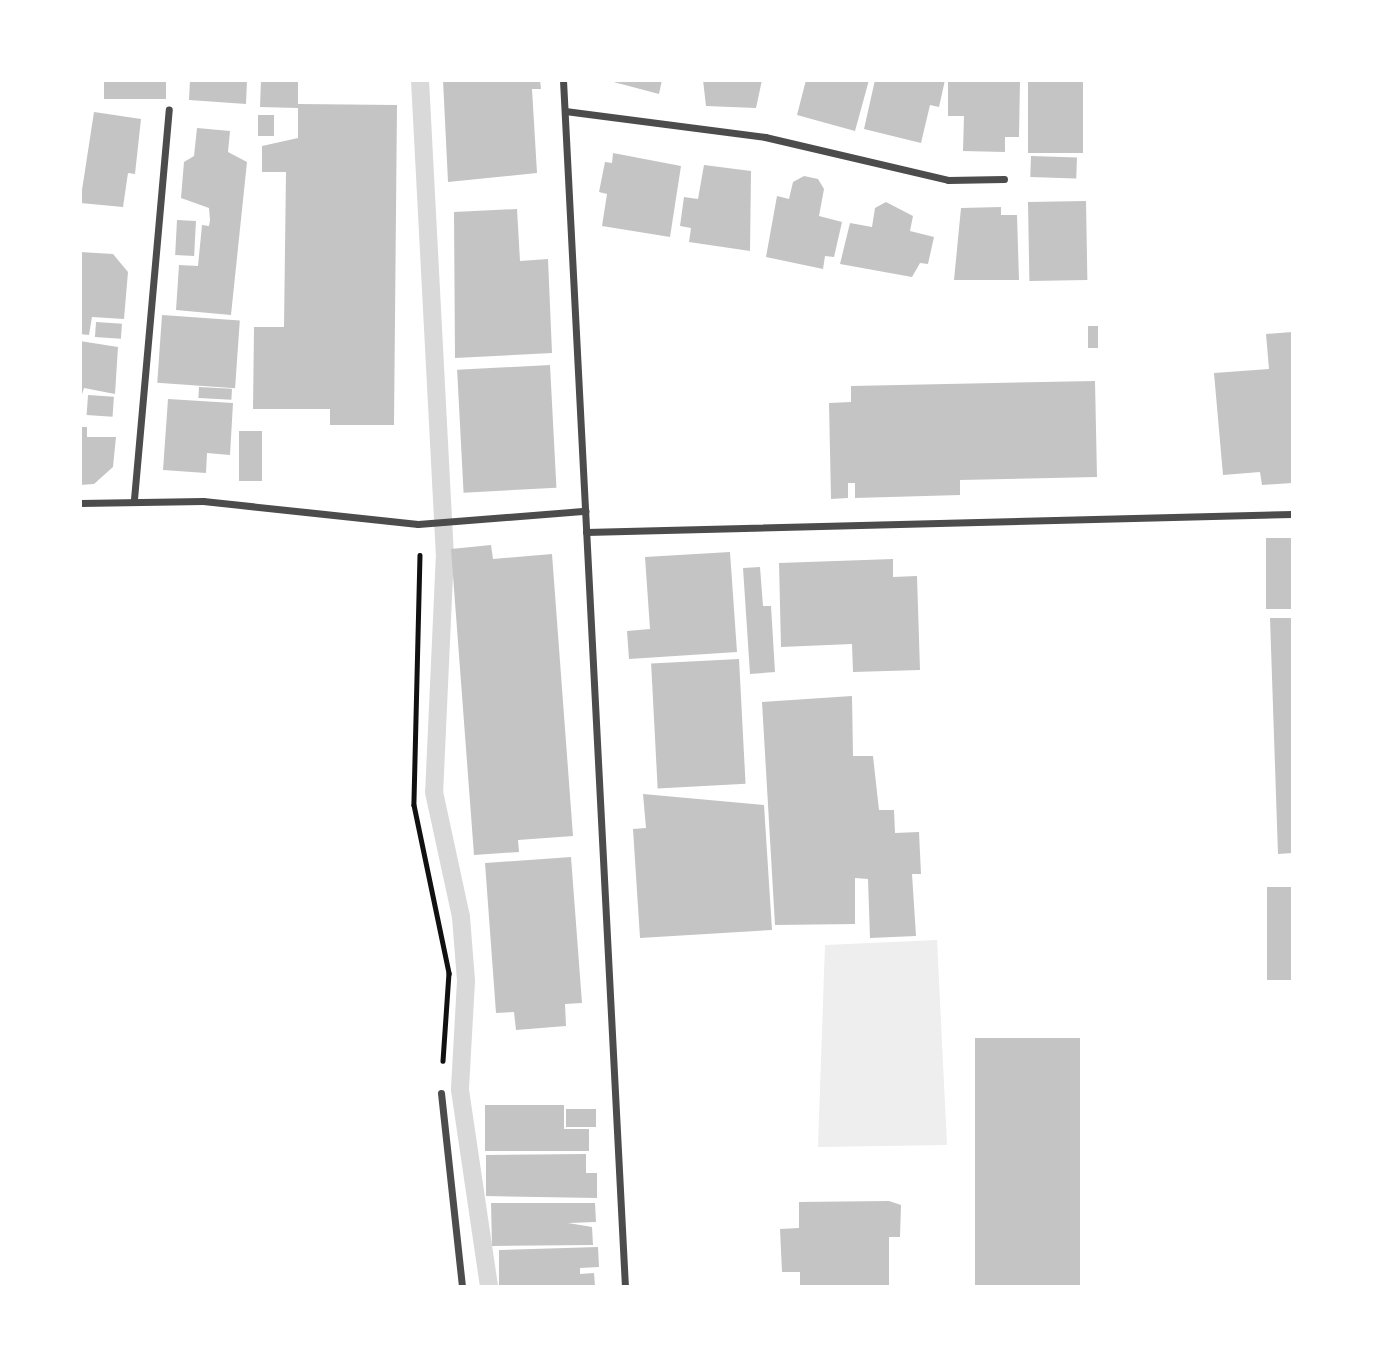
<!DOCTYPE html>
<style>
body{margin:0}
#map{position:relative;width:1373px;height:1367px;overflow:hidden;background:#fff;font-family:"Libre Baskerville",serif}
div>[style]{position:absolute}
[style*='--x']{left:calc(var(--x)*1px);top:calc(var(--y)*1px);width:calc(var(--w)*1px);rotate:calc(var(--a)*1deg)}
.green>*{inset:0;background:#eee}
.stream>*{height:18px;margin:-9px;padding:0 9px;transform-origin:9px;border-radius:9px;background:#d9d9d9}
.building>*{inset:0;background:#c4c4c4;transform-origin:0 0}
.path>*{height:4.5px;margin:-2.25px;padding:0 2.25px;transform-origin:2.25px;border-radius:2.25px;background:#111}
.minor>*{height:7px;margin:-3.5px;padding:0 3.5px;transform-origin:3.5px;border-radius:3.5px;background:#4c4c4c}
span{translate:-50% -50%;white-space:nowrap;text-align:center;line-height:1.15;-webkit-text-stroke:7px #fff;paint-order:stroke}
.frame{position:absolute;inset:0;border:82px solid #fff;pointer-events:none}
</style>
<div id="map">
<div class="green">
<div style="clip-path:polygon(937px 940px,947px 1145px,818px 1147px,825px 945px)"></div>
</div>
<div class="stream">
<div style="--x:420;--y:80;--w:474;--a:87"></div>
<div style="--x:445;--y:553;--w:239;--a:92.6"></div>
<div style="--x:434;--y:792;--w:128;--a:77.8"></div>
<div style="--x:461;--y:917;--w:64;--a:85.5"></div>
<div style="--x:466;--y:981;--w:109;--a:93.2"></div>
<div style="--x:460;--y:1090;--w:198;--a:81.6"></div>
</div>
<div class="building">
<div style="left:104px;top:80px;width:62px;height:19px"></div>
<div style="clip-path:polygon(190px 80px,247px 80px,246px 104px,189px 100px)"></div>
<div style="clip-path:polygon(261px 80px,298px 80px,298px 104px,397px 105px,394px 425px,330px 425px,330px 409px,253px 409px,254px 327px,284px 327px,286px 172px,262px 172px,262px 146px,298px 138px,298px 108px,260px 107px)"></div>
<div style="clip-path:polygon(443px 80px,540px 80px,541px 89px,532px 89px,537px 173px,448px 182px)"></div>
<div style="clip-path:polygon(606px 80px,662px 80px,659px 94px)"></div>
<div style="clip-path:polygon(703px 80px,762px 80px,756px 108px,706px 106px)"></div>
<div style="clip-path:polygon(806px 80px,869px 80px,855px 131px,797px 115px)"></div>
<div style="clip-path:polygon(875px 80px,945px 80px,939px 107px,930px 105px,921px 143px,864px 129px)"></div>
<div style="clip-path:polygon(948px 80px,1020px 80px,1019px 137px,1005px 137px,1005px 152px,963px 151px,964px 116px,948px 116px)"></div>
<div style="left:1028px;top:80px;width:55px;height:73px"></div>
<div style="clip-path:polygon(94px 112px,141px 119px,135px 174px,128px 173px,123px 207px,80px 203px)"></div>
<div style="left:258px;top:115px;width:16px;height:21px"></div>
<div style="clip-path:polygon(197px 128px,230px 131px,228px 152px,247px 162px,231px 315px,176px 310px,179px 265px,198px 266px,202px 225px,209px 226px,210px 220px,209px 208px,181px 198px,184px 162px,194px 156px)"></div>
<div style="clip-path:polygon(613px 153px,681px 166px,670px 237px,602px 226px,607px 194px,599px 192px,605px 162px,612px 163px)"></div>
<div style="left:1031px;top:156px;width:46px;height:21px;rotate:2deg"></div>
<div style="clip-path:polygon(704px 165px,751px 171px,750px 251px,689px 242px,691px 228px,680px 226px,684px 197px,698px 199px)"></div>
<div style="clip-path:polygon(804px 176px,818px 179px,824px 189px,819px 216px,842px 222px,834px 257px,825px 256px,823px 269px,766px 257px,777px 196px,789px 199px,793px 182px)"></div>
<div style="left:1086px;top:201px;width:79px;height:58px;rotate:89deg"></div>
<div style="clip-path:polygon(886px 202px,913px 216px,910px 231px,934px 237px,928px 264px,920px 263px,912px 277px,840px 264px,850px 223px,872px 227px,875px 208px)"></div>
<div style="clip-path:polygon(1001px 207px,1001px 215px,1017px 215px,1019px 280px,954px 280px,961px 208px)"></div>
<div style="clip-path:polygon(517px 209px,520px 261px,548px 259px,552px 353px,455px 358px,454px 212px)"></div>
<div style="left:177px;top:220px;width:19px;height:35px;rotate:3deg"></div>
<div style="clip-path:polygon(80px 252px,113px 254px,128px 272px,124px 319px,92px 317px,89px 335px,80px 334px)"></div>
<div style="left:162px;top:315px;width:78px;height:68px;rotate:4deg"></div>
<div style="left:96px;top:322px;width:26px;height:15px;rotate:4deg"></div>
<div style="left:1088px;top:326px;width:10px;height:22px"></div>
<div style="clip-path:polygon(1292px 332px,1292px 483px,1262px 485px,1260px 472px,1223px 475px,1214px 373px,1269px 369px,1266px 334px)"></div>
<div style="clip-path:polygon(80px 341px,118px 347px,115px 394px,84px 388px,80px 401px)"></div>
<div style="left:550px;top:365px;width:123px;height:93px;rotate:87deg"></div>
<div style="clip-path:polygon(1095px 381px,1097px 477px,960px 480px,960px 495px,855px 498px,855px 483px,848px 483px,848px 498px,831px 499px,829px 403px,851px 402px,851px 386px)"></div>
<div style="left:199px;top:387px;width:33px;height:11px;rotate:3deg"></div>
<div style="left:88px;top:395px;width:26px;height:20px;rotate:4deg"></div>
<div style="clip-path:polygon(168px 399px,233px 403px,230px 455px,207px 453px,206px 473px,163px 470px)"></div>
<div style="clip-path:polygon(80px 427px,87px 427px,87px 437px,116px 437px,113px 467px,94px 484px,80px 485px)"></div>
<div style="left:239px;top:431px;width:23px;height:50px"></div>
<div style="left:1292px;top:538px;width:71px;height:26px;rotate:90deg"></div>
<div style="clip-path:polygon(491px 545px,493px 559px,552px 554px,573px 836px,518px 840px,519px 852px,474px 855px,451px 549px)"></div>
<div style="clip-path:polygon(730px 552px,737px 652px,629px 659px,627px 631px,650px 629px,645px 557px)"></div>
<div style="clip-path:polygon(893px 559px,893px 577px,917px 576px,920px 670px,853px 672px,852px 644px,781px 647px,779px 563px)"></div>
<div style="clip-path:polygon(760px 567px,763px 606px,771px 606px,775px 672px,750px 674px,743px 568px)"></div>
<div style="clip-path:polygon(1270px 618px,1292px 618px,1292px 853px,1278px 854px)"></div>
<div style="left:739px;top:659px;width:125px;height:88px;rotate:87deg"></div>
<div style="clip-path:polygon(852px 696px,853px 756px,873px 756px,879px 810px,894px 810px,895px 833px,919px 832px,921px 874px,912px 874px,916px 936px,870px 938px,868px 879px,855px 878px,855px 924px,775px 925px,762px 702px)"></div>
<div style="clip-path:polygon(643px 794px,764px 805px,772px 930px,640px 938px,633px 829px,646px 828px)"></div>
<div style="clip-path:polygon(571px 857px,582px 1003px,565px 1004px,566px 1026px,516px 1030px,514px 1012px,496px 1013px,485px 863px)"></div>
<div style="left:1267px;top:887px;width:25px;height:93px"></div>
<div style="left:1080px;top:1038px;width:248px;height:105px;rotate:90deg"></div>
<div style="clip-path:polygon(485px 1105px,564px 1105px,564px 1129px,589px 1129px,589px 1151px,485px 1151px)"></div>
<div style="left:566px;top:1109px;width:30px;height:18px"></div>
<div style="clip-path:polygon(586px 1154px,586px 1173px,597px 1173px,597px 1198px,486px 1196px,486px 1155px)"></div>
<div style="clip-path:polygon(889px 1201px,901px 1205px,900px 1237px,889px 1237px,889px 1286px,800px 1286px,800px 1272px,782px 1272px,780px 1229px,799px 1228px,799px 1202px)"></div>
<div style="clip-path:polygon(491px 1203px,595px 1203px,596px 1222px,568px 1223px,592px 1227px,593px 1245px,492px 1246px)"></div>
<div style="clip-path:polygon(598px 1247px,599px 1267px,580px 1268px,580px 1274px,594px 1273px,595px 1286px,499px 1286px,499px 1250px)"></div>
</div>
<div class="path">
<div style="--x:420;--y:555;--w:250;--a:91.4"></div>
<div style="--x:414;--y:805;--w:172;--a:78.2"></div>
<div style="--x:449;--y:973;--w:88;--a:93.9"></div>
</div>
<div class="minor">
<div style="--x:563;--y:80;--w:1208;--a:87.06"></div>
<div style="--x:565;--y:111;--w:202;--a:7.4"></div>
<div style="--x:765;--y:137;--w:188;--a:13.2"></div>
<div style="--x:948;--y:180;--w:56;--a:-1"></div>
<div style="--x:134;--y:499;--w:391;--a:-84.9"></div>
<div style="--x:80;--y:503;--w:123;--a:-0.9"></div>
<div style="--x:203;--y:501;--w:216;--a:6.1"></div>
<div style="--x:418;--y:524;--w:168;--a:-4.5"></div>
<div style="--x:586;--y:532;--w:706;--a:-1.46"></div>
<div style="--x:441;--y:1093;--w:194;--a:83.8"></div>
</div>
<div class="frame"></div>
</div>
